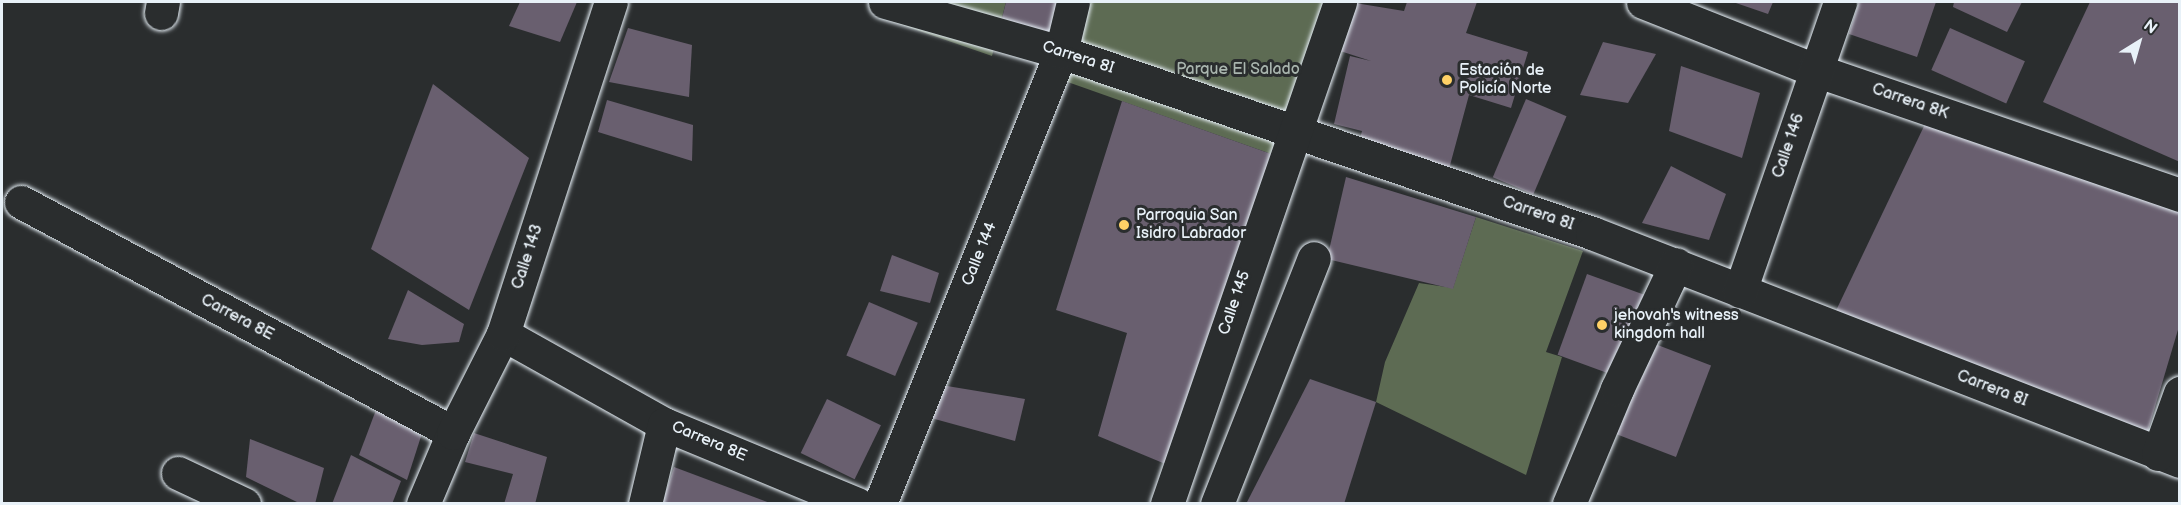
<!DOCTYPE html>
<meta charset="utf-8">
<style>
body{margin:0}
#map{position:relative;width:2181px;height:505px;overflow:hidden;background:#2a2d2e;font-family:"Balsamiq Sans",sans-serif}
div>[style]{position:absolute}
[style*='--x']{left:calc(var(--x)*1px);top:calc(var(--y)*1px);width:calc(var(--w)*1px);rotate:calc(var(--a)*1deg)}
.green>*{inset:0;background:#5d6b53}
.building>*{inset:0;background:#695f6f;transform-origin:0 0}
.roads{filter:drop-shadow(0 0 2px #e8f1f8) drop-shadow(0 0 2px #e8f1f8)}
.minor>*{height:33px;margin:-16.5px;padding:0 16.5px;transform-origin:16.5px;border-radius:16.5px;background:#2a2d2e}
.dots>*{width:16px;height:16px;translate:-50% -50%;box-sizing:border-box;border:3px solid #2a2d2e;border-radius:50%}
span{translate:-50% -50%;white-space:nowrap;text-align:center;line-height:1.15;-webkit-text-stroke:6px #2a2d2e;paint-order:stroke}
.street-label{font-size:16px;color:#e8f1f8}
.park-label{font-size:16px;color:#a9b5ae}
.poi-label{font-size:16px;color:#e8f1f8}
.left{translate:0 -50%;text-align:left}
.frame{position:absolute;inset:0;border:3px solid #e8f1f8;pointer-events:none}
.north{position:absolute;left:2109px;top:12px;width:60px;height:60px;-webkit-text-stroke:4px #2a2d2e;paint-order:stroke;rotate:37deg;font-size:16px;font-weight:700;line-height:24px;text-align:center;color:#e8f1f8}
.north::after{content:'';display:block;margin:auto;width:21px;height:27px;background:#e8f1f8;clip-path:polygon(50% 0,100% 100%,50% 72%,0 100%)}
</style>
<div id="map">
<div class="green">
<div style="clip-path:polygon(890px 2px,1006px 2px,992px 56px,885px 19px)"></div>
<div style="clip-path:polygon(1068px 2px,1334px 2px,1280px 157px,1045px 74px)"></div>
<div style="clip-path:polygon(1476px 217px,1583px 251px,1546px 352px,1562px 357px,1526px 475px,1376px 402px,1385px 362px,1419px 283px,1453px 288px)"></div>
</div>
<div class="building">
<div style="clip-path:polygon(520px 2px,577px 2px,560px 42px,509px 26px)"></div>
<div style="clip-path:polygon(1006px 2px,1068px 2px,1056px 38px,1001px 22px)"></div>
<div style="clip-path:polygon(1349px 2px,1404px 11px,1407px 2px,1477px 2px,1466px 33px,1528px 52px,1511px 108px,1469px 95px,1449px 169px,1359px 142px,1362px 131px,1334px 124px,1350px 56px,1371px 61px,1334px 49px)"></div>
<div style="clip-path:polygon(1733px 2px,1773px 2px,1768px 14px)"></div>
<div style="clip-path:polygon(1859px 2px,1936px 2px,1917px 57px,1849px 34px)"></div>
<div style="clip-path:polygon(1954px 2px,2022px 2px,2007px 32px,1953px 7px)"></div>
<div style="clip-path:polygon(2090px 2px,2180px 2px,2180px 162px,2043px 102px)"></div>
<div style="clip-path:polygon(628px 28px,692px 45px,689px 97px,609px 82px)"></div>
<div style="left:1950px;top:28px;width:82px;height:46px;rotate:24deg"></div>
<div style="clip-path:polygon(1603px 42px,1656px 54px,1628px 103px,1580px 95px)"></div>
<div style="clip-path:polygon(1681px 66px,1760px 93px,1742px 158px,1669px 131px)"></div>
<div style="clip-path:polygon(433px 84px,529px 158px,469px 310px,371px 249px)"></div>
<div style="left:1526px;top:99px;width:44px;height:85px;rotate:23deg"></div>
<div style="clip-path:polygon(607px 100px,693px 125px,692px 161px,598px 132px)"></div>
<div style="clip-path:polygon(1122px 101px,1280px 157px,1175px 468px,1098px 436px,1127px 333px,1056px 310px)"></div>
<div style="clip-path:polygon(1926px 122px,2180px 202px,2180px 323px,2147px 434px,1832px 319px)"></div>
<div style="clip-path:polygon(1671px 166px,1726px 194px,1709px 240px,1642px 223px)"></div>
<div style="clip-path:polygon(1346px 177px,1476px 217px,1453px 289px,1327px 259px)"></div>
<div style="clip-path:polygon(892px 255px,939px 273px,930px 303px,880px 291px)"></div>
<div style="left:1587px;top:274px;width:69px;height:86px;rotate:20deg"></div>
<div style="clip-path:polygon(408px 290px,464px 324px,459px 342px,422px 345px,388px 339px)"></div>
<div style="left:869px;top:302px;width:53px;height:58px;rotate:23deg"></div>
<div style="left:1642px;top:339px;width:74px;height:98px;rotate:21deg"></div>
<div style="clip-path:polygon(1310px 379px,1376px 402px,1344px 504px,1246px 504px)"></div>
<div style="clip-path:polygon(941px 385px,1025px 399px,1015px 441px,931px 418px)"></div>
<div style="left:827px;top:399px;width:60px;height:60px;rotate:26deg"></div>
<div style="clip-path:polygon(379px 402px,424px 427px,407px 480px,359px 455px)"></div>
<div style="clip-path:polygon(474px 433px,547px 457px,535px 504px,504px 504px,513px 474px,465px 462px)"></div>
<div style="clip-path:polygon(250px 439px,324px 468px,315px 504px,301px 504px,246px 477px)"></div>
<div style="clip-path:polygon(351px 455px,401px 481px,392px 504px,332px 504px)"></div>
<div style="clip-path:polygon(674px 467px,770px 503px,770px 504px,662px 504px)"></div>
</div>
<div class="roads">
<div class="minor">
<div style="--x:885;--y:2;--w:183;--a:15.9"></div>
<div style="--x:1061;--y:52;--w:561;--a:18.82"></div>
<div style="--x:1592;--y:233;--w:631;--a:21.19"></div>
<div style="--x:1643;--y:2;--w:185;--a:21.6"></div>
<div style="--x:1815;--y:70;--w:386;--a:18.9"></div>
<div style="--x:161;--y:13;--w:11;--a:-80"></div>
<div style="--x:21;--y:202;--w:490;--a:28.1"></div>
<div style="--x:1740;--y:291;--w:306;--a:-70.9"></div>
<div style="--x:503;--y:334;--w:184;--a:29.2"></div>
<div style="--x:664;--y:424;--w:209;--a:22.5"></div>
<div style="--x:2158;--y:454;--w:65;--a:-70.2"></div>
<div style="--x:178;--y:473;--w:73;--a:25.2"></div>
<div style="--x:423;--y:504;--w:77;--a:-67.1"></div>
<div style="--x:453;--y:433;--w:111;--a:-63.2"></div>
<div style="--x:503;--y:334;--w:349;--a:-72"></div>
<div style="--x:645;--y:504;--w:82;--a:-76.6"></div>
<div style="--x:880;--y:504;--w:487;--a:-68.2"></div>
<div style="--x:1061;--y:52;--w:51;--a:-76.5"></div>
<div style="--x:1167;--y:504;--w:531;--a:-70.98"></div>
<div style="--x:1217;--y:504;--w:264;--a:-68.5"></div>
<div style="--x:1569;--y:504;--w:125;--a:-67.3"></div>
<div style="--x:1617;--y:389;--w:138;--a:-64.7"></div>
</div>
</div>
<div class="dots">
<div style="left:1447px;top:80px;background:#ffd166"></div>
<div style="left:1124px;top:225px;background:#ffd166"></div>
<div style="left:1602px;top:325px;background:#ffd166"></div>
</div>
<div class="street-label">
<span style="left:1078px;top:58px;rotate:18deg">Carrera 8I</span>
<span style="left:1910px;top:102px;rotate:19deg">Carrera 8K</span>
<span style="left:1789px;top:146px;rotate:-71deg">Calle 146</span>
<span style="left:1538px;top:214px;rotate:19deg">Carrera 8I</span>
<span style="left:980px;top:254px;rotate:-68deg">Calle 144</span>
<span style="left:528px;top:257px;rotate:-72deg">Calle 143</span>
<span style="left:1235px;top:303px;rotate:-71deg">Calle 145</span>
<span style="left:237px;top:318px;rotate:28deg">Carrera 8E</span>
<span style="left:1992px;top:389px;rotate:21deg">Carrera 8I</span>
<span style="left:709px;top:442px;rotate:23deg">Carrera 8E</span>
</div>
<div class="park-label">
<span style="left:1238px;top:70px">Parque El Salado</span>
</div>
<div class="poi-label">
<span class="left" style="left:1459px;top:80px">Estación de<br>Policía Norte</span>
<span class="left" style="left:1136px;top:225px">Parroquia San<br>Isidro Labrador</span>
<span class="left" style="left:1614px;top:325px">jehovah's witness<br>kingdom hall</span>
</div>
<div class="frame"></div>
<div class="north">N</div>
</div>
